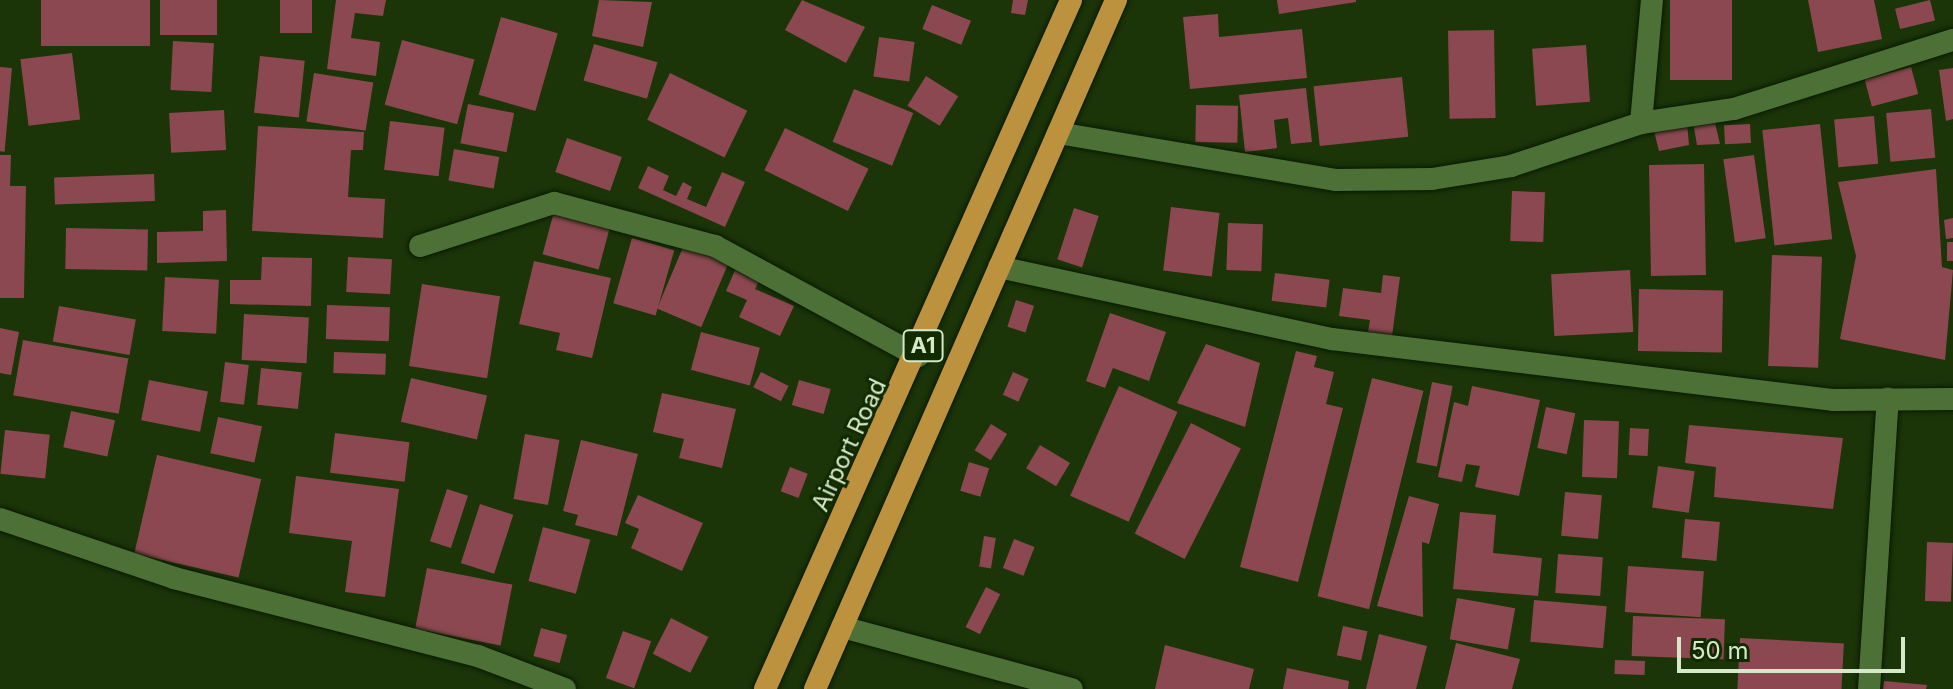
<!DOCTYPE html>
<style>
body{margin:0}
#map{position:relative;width:1953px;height:689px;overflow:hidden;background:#1b3408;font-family:Inter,sans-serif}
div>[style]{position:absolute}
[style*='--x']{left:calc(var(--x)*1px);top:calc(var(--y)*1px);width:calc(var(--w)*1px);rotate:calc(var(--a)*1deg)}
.building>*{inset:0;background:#8c4850;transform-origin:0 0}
.roads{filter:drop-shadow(0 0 2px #091a00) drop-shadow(0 0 2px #091a00)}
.minor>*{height:22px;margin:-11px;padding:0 11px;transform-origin:11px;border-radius:11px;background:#4d7037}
.trunk>*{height:22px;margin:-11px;padding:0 11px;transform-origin:11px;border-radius:11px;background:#bc923e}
span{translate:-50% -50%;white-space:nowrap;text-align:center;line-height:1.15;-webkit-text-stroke:6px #122a00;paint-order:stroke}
.shield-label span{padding:2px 6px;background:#122a00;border:2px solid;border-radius:6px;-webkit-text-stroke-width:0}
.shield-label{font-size:22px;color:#d5e9ca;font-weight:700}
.street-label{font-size:24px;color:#d5e9ca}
.scale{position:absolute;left:1677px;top:637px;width:228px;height:36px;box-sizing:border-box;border:4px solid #d5e9ca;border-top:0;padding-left:10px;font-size:24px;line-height:28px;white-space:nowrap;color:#d5e9ca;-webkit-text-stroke:6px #122a00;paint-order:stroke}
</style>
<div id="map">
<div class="building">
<div style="left:41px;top:0;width:109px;height:46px"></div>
<div style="left:160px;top:0;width:57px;height:35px"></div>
<div style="left:280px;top:0;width:32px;height:33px"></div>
<div style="clip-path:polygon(336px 0,386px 0,383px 16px,355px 13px,351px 38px,380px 42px,376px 76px,327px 69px)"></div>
<div style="clip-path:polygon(599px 0,652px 2px,643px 47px,592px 36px)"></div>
<div style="clip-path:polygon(802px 0,865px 27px,846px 63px,785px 30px)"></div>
<div style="clip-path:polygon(1013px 0,1028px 0,1025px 15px,1011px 13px)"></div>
<div style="clip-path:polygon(1277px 0,1356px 0,1356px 2px,1279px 14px)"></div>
<div style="left:1670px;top:0;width:62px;height:80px"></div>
<div style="clip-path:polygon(1808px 0,1874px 0,1882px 39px,1818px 52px)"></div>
<div style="left:1930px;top:0;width:21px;height:36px;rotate:76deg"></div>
<div style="left:932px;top:5px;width:42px;height:26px;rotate:22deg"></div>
<div style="clip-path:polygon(1218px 14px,1219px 37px,1302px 29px,1307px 78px,1190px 89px,1183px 17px)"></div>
<div style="left:501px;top:17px;width:59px;height:81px;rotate:16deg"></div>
<div style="left:1494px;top:30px;width:88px;height:46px;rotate:89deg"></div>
<div style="left:879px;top:37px;width:36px;height:40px;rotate:8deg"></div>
<div style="left:402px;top:40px;width:75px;height:67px;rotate:15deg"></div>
<div style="left:173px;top:41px;width:41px;height:49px;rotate:3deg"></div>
<div style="left:594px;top:44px;width:66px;height:38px;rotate:16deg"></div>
<div style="left:1586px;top:45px;width:57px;height:54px;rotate:86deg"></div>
<div style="left:72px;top:53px;width:67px;height:52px;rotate:83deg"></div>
<div style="left:260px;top:56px;width:45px;height:57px;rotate:6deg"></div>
<div style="left:0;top:67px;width:12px;height:84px;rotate:5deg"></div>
<div style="left:1911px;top:67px;width:28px;height:48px;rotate:75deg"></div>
<div style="clip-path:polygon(1953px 68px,1953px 119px,1946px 121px,1939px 70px)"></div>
<div style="left:314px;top:73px;width:60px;height:49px;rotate:9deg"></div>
<div style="left:670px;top:73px;width:86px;height:52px;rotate:26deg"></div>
<div style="left:926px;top:76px;width:38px;height:35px;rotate:32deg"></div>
<div style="left:1402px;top:77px;width:60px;height:89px;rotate:84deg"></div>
<div style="clip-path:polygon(1306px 88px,1312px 142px,1291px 144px,1288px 118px,1274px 120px,1277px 148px,1245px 152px,1239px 95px)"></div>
<div style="left:854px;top:89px;width:64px;height:57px;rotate:22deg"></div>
<div style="left:468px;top:104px;width:47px;height:40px;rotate:11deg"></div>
<div style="left:1196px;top:105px;width:42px;height:37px;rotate:1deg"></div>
<div style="left:1931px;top:109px;width:49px;height:45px;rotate:85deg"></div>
<div style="left:224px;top:110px;width:40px;height:55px;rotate:87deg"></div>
<div style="left:1874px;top:116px;width:48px;height:40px;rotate:85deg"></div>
<div style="left:390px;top:121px;width:55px;height:49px;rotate:7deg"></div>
<div style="clip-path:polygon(1693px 122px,1715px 123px,1720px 144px,1697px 145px)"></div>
<div style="clip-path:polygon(1687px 123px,1689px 145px,1659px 151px,1653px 127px)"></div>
<div style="left:1750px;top:124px;width:19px;height:26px;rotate:87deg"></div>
<div style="left:1820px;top:124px;width:116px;height:58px;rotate:84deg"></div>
<div style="clip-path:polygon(258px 126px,364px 132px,363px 150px,351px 150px,348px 197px,385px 199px,383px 238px,252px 231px)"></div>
<div style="left:785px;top:128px;width:93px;height:47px;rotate:26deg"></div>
<div style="left:567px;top:138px;width:58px;height:36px;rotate:19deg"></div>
<div style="left:454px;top:149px;width:46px;height:32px;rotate:10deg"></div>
<div style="clip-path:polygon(0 155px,11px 155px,10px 186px,26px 186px,24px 298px,0 298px)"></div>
<div style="left:1754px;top:155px;width:84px;height:31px;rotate:82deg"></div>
<div style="left:1704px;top:164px;width:111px;height:55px;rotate:89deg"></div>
<div style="clip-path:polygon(648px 166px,669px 176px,663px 190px,676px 196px,683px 182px,692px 187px,687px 199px,706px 207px,722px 172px,745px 182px,725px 227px,638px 188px)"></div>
<div style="clip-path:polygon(1936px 169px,1942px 267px,1953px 270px,1945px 360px,1840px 339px,1856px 256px,1838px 182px)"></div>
<div style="left:154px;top:174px;width:27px;height:100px;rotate:88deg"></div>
<div style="left:1512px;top:191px;width:33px;height:50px;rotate:2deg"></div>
<div style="left:1171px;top:207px;width:49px;height:64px;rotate:7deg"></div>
<div style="left:555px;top:208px;width:58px;height:48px;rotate:15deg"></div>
<div style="left:1074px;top:208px;width:26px;height:54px;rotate:18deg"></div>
<div style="clip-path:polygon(226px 210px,227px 261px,157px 263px,157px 232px,203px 231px,203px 211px)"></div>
<div style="clip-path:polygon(1953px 218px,1953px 238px,1946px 239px,1944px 220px)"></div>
<div style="left:1228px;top:223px;width:35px;height:47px;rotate:2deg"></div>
<div style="left:66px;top:228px;width:82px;height:41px;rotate:1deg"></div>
<div style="left:632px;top:238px;width:44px;height:68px;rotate:16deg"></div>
<div style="left:1953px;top:242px;width:19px;height:6px;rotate:90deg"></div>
<div style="left:684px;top:245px;width:48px;height:69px;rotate:23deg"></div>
<div style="left:1772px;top:255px;width:50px;height:111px;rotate:2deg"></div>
<div style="clip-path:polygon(262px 257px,312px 258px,311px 306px,230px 304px,230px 280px,261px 280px)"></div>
<div style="left:348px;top:257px;width:44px;height:35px;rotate:3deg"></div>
<div style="clip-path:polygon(534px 261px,611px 278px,592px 358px,556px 350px,560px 333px,519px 324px)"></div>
<div style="clip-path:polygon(736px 268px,760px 279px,755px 289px,794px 306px,780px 336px,739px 317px,747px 300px,726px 291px)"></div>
<div style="left:1630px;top:270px;width:62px;height:79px;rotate:87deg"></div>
<div style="left:1275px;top:273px;width:55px;height:28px;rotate:7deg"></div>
<div style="clip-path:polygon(1383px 275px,1400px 277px,1392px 336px,1368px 332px,1370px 320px,1339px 316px,1343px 288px,1381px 293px)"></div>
<div style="left:165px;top:277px;width:54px;height:54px;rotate:3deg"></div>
<div style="left:422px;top:284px;width:79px;height:83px;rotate:9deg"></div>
<div style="left:1639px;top:289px;width:84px;height:62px;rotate:1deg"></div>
<div style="left:1016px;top:300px;width:19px;height:28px;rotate:18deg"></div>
<div style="left:327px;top:305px;width:63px;height:34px;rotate:2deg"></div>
<div style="left:59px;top:306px;width:78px;height:36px;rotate:10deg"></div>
<div style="clip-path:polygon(1110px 313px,1166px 332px,1149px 381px,1113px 368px,1105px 388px,1086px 381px)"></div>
<div style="left:244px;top:314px;width:65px;height:46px;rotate:3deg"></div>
<div style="clip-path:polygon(0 328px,19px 332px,11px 375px,0 373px)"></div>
<div style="left:701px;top:332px;width:61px;height:39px;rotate:15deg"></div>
<div style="left:23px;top:340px;width:107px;height:56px;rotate:10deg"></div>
<div style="clip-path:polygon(1206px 344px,1260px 363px,1245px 427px,1177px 403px)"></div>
<div style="clip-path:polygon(1296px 351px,1317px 356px,1314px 367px,1334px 372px,1326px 404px,1343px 408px,1298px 582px,1240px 567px)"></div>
<div style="left:334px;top:352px;width:52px;height:21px;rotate:2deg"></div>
<div style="left:225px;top:362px;width:24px;height:40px;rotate:7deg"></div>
<div style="left:261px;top:368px;width:41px;height:37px;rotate:6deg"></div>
<div style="left:761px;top:372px;width:31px;height:17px;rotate:27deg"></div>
<div style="left:1013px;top:372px;width:17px;height:25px;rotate:24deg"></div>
<div style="left:411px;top:378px;width:78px;height:45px;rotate:13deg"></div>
<div style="left:1372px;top:378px;width:53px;height:225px;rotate:14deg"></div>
<div style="left:149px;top:380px;width:60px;height:41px;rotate:11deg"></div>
<div style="left:799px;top:380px;width:33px;height:26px;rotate:16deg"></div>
<div style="left:1432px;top:382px;width:21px;height:82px;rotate:11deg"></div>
<div style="left:1119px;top:386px;width:64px;height:120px;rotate:24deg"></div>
<div style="clip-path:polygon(1472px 386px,1540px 400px,1519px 496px,1475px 487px,1480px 466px,1466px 464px,1462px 482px,1438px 477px,1454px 402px,1468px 406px)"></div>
<div style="clip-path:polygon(662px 393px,736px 409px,722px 468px,679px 458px,684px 439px,653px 432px)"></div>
<div style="left:1546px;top:407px;width:30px;height:42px;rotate:12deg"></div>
<div style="left:71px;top:411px;width:45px;height:37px;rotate:12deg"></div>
<div style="left:218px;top:417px;width:45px;height:37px;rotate:12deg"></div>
<div style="left:1584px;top:420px;width:35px;height:57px;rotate:2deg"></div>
<div style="left:1191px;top:423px;width:56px;height:124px;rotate:27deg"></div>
<div style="left:991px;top:424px;width:19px;height:31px;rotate:32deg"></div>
<div style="clip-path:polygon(1689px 425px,1843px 438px,1833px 509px,1714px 497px,1716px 467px,1685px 463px)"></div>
<div style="left:1630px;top:428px;width:19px;height:27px;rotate:3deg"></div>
<div style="left:5px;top:430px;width:45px;height:44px;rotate:6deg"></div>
<div style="left:335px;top:433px;width:75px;height:40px;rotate:7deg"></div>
<div style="left:525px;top:434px;width:35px;height:66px;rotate:10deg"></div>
<div style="clip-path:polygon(581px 440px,638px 454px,617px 536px,575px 525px,578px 515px,563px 511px)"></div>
<div style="left:1040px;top:445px;width:35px;height:27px;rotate:31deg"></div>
<div style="left:157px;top:455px;width:107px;height:101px;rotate:13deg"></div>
<div style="left:969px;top:462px;width:21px;height:30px;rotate:17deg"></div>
<div style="left:1658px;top:466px;width:37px;height:42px;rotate:8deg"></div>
<div style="left:790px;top:467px;width:19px;height:26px;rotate:21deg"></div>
<div style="clip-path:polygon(296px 476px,399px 489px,385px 597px,345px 592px,352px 541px,289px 533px)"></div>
<div style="left:447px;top:489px;width:22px;height:55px;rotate:18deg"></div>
<div style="left:1565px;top:492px;width:37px;height:44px;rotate:5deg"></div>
<div style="clip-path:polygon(638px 495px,703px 523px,682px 571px,631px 548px,639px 529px,625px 523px)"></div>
<div style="clip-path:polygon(1409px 496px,1439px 504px,1429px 544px,1422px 542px,1423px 617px,1377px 606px)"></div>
<div style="left:480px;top:504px;width:35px;height:62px;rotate:18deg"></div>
<div style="clip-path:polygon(1460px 512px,1496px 515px,1493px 553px,1542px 558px,1538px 596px,1453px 589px)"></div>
<div style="left:1685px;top:519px;width:35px;height:39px;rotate:5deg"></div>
<div style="left:543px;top:527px;width:49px;height:56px;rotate:15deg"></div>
<div style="left:984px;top:536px;width:12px;height:31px;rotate:9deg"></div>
<div style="left:1014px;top:539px;width:22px;height:31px;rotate:21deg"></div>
<div style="left:1927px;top:542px;width:26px;height:59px;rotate:2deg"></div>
<div style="left:1558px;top:554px;width:45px;height:39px;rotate:4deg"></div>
<div style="left:1628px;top:566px;width:76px;height:46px;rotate:4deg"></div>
<div style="left:427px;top:568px;width:87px;height:62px;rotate:11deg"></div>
<div style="left:986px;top:587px;width:16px;height:45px;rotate:27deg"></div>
<div style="left:1457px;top:598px;width:59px;height:42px;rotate:10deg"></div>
<div style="left:1534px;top:600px;width:73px;height:42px;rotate:5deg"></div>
<div style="left:1633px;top:616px;width:92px;height:40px;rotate:2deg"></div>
<div style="left:671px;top:618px;width:42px;height:40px;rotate:27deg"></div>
<div style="left:1343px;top:626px;width:25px;height:30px;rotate:12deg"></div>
<div style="left:541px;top:628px;width:27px;height:29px;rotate:15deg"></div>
<div style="left:623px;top:631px;width:30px;height:50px;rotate:20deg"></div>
<div style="clip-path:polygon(1379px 634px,1427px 646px,1416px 689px,1366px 689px)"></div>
<div style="left:1740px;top:638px;width:104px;height:51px;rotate:3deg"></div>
<div style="clip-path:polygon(1456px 643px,1520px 659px,1512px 689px,1445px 689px)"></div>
<div style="clip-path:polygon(1165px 645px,1254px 669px,1249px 689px,1155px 689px)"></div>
<div style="left:1615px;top:660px;width:30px;height:14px;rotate:2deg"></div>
<div style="clip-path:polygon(1287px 668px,1349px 681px,1348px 689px,1283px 689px)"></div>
<div style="clip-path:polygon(1884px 681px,1927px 685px,1926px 689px,1883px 689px)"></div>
</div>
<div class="roads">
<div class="minor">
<div style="--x:1641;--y:123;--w:123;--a:-84.9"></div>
<div style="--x:1058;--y:133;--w:281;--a:9.6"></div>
<div style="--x:1335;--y:180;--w:97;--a:-0.6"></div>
<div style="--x:1432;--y:179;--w:80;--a:-9.3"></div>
<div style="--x:1511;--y:166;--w:137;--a:-18.3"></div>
<div style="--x:1641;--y:123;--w:94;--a:-8.6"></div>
<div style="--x:1734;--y:109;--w:230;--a:-17.5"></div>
<div style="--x:420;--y:246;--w:141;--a:-17.8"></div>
<div style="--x:554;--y:203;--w:167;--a:15"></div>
<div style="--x:715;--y:246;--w:231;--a:28.5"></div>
<div style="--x:999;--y:267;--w:341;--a:12.2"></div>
<div style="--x:1332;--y:339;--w:505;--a:6.94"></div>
<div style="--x:1833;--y:400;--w:120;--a:-0.5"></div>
<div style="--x:0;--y:519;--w:184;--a:18.7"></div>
<div style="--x:174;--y:578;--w:314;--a:14.4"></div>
<div style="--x:478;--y:656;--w:93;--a:20.8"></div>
<div style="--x:842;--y:627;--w:238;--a:15.1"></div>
<div style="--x:1869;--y:689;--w:291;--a:-86.3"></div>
</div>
<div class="trunk">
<div style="--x:765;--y:689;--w:754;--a:-66.05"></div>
<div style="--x:815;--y:689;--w:752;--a:-66.4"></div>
</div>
</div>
<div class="shield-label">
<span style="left:923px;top:346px">A1</span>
</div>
<div class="street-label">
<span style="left:849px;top:445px;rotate:-65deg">Airport Road</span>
</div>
<div class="scale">50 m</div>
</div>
